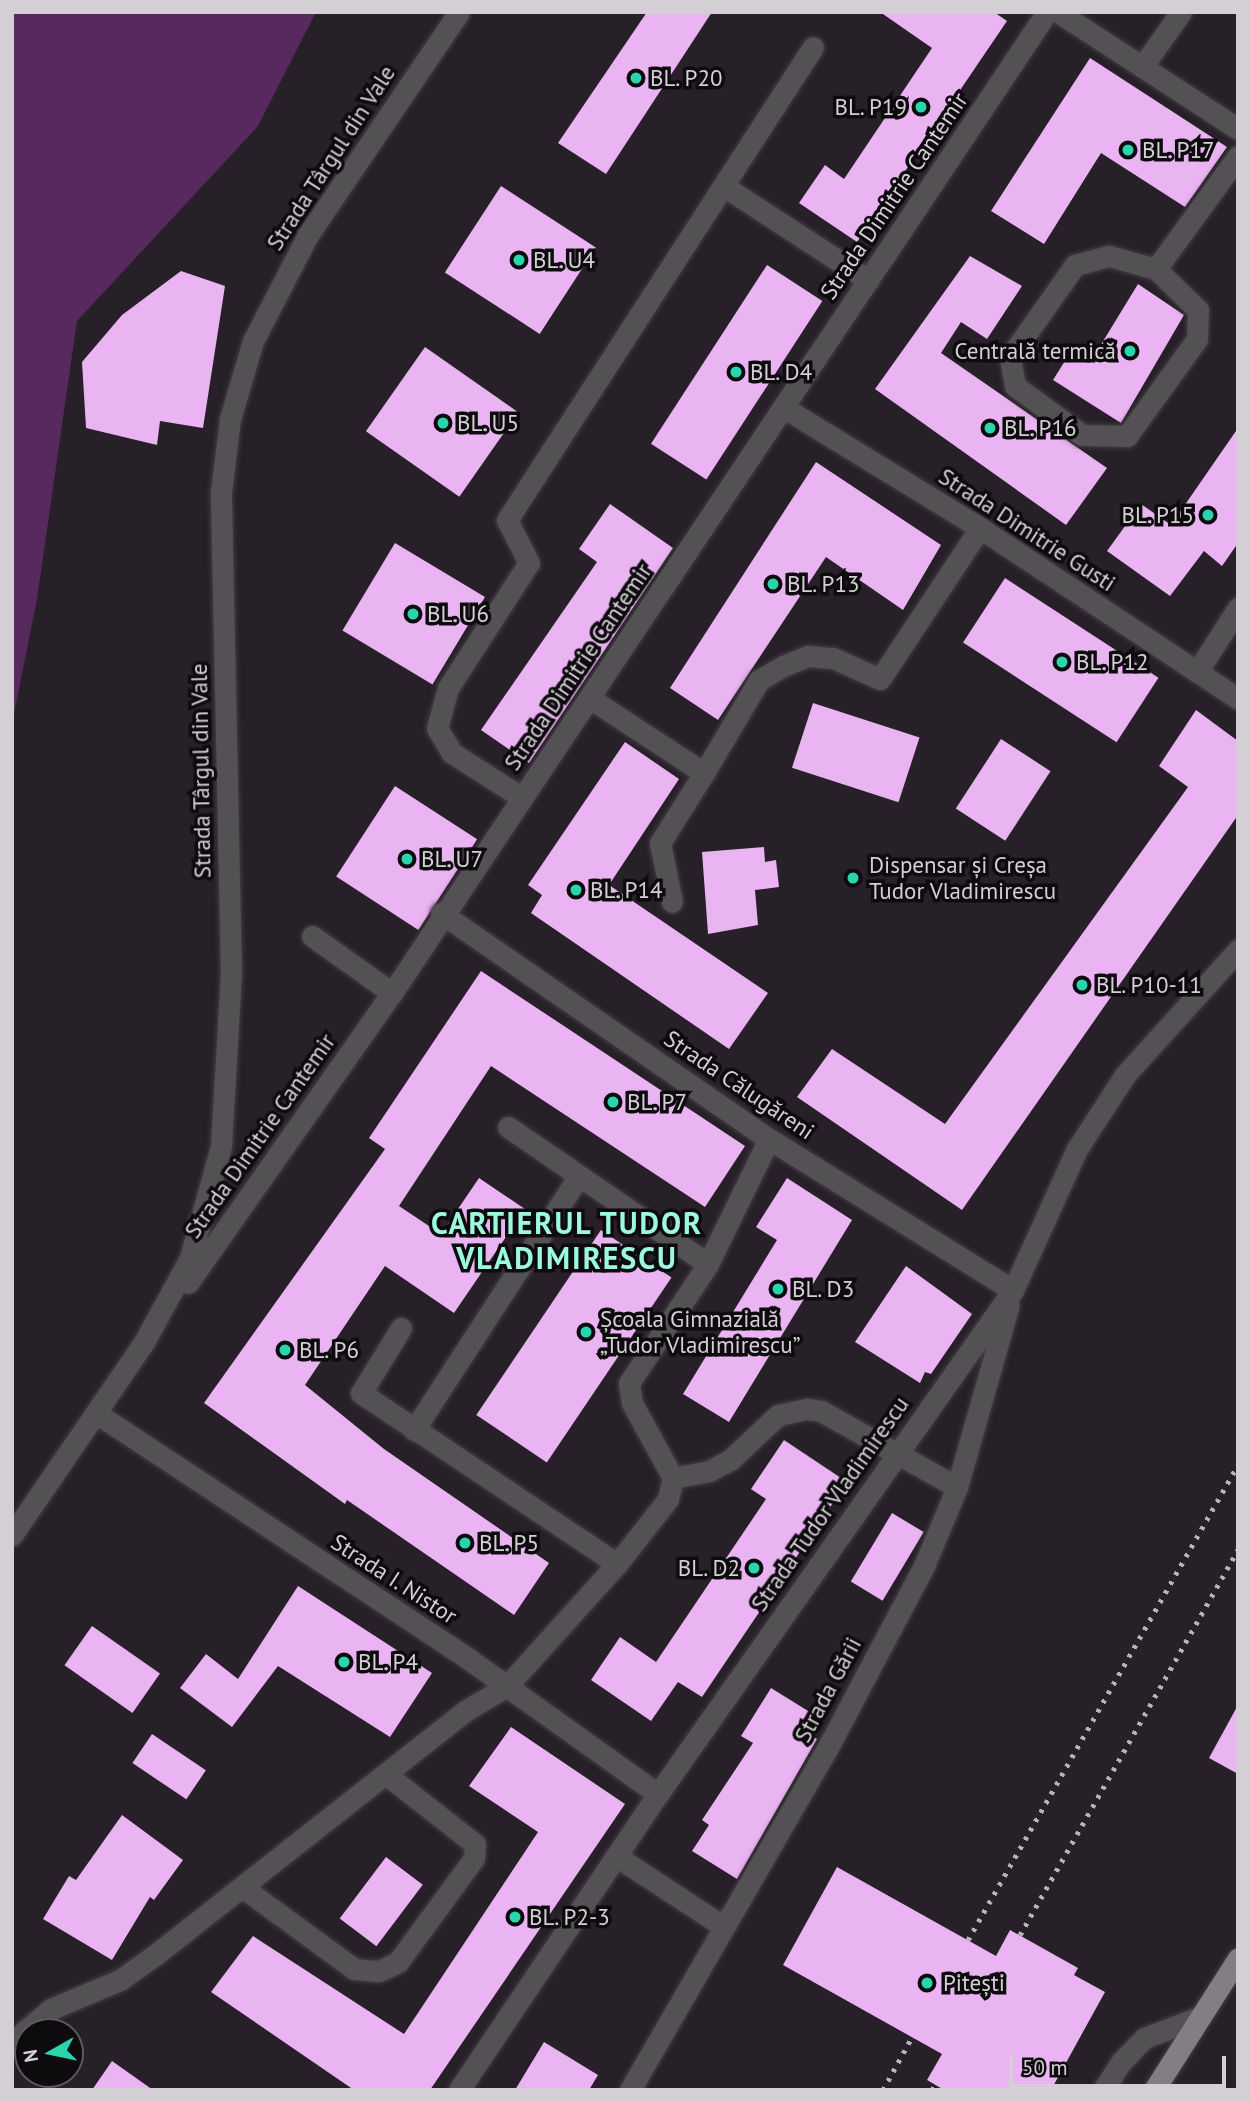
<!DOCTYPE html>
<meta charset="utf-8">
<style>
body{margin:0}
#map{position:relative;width:1250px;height:2102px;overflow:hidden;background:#272028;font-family:"PT Sans",sans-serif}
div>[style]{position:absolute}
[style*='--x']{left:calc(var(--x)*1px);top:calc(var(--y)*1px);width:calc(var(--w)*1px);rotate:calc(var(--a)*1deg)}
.water>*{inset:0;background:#58295f}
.building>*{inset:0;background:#eab3f2;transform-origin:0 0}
.roads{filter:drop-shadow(0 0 2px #433c44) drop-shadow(0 0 2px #433c44)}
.minor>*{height:21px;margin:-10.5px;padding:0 10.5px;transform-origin:10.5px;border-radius:10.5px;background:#545155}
.major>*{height:21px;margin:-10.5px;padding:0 10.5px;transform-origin:10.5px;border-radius:10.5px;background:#847d85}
.rail>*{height:5px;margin-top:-2.5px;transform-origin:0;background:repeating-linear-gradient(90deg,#b8b3b9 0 3.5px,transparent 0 10.5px)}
.dots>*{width:19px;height:19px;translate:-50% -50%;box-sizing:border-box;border:4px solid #0e0b0f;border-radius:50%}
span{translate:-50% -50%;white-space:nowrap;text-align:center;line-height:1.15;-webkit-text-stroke:7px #0e0b0f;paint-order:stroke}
.poi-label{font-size:23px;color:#d4cfd5}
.left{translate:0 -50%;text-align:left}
.right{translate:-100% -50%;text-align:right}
.street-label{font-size:23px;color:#d4cfd5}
.district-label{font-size:30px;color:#9bfadd;font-weight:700;letter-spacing:2px}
.frame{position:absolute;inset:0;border:14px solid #d4cfd5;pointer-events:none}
.north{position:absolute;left:14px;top:2018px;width:70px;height:70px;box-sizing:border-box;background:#0e0b0f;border:2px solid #5d595e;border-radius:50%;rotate:261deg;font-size:19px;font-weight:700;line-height:28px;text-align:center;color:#d4cfd5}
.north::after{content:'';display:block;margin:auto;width:24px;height:32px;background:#28d5ad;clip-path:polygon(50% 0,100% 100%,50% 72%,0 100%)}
.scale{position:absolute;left:1009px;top:2056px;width:217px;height:32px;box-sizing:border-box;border:4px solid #d4cfd5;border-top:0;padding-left:9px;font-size:21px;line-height:24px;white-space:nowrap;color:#d4cfd5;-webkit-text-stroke:5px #0e0b0f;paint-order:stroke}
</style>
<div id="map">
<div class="water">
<div style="clip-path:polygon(12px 12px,316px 12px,258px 126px,77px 321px,37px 599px,12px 724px)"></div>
</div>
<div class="building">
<div style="clip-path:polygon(647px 12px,712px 12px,606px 174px,558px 143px)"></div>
<div style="clip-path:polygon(880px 12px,994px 12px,1007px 21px,857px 242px,799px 203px,825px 165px,844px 179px,932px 48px)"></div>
<div style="clip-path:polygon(1090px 58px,1227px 147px,1185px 207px,1101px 153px,1044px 244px,991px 211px)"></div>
<div style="left:501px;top:186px;width:113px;height:103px;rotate:33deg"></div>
<div style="clip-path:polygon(970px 256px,1022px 286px,987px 339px,961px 322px,941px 353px,1107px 468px,1066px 525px,875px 389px)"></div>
<div style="left:767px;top:265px;width:66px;height:213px;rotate:33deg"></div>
<div style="clip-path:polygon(181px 271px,225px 286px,203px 428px,160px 421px,157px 445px,86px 428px,82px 362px,122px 315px)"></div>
<div style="clip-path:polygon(1138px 284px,1184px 315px,1121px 423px,1053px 380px,1075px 345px,1094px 356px)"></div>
<div style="left:425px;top:347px;width:114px;height:103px;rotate:35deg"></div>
<div style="clip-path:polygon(1238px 428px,1238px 543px,1222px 566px,1204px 551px,1170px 596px,1107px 551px,1141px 504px,1171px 525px)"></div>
<div style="clip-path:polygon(816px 462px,941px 545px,903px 610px,826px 557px,718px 720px,670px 688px)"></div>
<div style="clip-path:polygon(610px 504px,673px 548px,529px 763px,481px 730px,597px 562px,579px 549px)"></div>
<div style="left:395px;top:543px;width:105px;height:102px;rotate:31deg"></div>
<div style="left:1005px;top:578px;width:183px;height:77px;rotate:33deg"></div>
<div style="left:813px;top:703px;width:112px;height:68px;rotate:18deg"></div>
<div style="clip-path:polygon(1196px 710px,1238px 741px,1238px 815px,962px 1210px,797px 1097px,832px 1049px,945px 1124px,1188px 787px,1159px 766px)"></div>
<div style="left:1001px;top:739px;width:59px;height:83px;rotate:33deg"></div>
<div style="clip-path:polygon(625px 742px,679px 779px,609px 885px,768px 993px,729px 1049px,531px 913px,542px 895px,528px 885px)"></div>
<div style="left:395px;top:786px;width:98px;height:108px;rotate:33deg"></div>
<div style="clip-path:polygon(764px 847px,765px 862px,776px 860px,779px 887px,755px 890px,758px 925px,708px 934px,702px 852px)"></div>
<div style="clip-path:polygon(481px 971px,745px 1146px,705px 1207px,491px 1066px,399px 1206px,441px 1234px,479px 1178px,525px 1209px,454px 1313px,385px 1266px,305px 1385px,384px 1449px,549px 1563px,514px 1615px,347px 1500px,345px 1504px,204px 1403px,385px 1149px,369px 1138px)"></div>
<div style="clip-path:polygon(787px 1178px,852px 1220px,729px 1422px,683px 1394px,777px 1240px,756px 1227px)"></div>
<div style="left:601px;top:1230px;width:85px;height:223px;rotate:34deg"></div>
<div style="clip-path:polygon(906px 1266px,972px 1314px,931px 1374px,925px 1372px,920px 1383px,855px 1342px)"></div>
<div style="clip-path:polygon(784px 1440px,847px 1482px,702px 1697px,678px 1682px,651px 1721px,591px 1680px,620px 1637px,656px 1662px,766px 1499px,751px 1489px)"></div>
<div style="left:892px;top:1513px;width:37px;height:80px;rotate:31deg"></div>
<div style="clip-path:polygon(298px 1586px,432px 1673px,390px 1737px,278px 1666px,232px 1727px,180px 1688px,206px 1654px,238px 1679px)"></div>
<div style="left:92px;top:1626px;width:83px;height:48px;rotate:35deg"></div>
<div style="clip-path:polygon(771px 1688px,821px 1719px,810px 1735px,817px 1739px,737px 1879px,692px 1851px,709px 1825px,702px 1820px,753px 1743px,741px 1736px)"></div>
<div style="clip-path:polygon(1238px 1705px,1238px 1774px,1209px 1758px)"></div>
<div style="clip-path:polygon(511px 1727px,625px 1804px,430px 2090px,354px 2090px,211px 1992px,253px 1936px,404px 2034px,538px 1832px,469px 1786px)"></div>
<div style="left:152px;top:1734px;width:65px;height:35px;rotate:34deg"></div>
<div style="clip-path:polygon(122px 1815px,183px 1860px,154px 1900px,150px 1897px,112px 1960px,43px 1919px,69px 1876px,76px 1880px)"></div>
<div style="left:386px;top:1857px;width:46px;height:77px;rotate:37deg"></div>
<div style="clip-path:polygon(837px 1867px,996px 1956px,1010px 1930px,1078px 1968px,1074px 1975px,1105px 1992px,1051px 2090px,944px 2090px,927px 2080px,942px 2054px,783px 1965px)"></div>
<div style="clip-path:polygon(544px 2042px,598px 2075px,589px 2090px,515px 2090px)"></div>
<div style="clip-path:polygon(112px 2061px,153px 2090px,92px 2090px)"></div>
</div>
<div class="roads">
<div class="minor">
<div style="--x:1058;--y:12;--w:215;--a:33"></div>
<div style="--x:1142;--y:67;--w:67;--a:-54.7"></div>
<div style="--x:725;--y:187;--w:171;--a:33"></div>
<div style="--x:1109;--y:256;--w:49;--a:15.5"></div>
<div style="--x:1156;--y:269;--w:59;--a:44.3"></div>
<div style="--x:1198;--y:310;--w:29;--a:92"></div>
<div style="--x:1197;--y:339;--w:120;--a:125.8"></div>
<div style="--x:1127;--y:436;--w:45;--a:-178.7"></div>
<div style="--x:1082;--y:435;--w:83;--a:-143.8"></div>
<div style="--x:1015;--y:386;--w:29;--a:-100"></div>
<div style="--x:1010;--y:357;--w:113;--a:-54.8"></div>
<div style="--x:1075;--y:265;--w:35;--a:-15"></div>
<div style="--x:1156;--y:269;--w:140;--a:-54"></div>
<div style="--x:786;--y:409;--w:228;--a:31.5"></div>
<div style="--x:980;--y:528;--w:310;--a:33.5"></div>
<div style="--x:1197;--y:672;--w:76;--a:-57.4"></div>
<div style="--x:591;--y:699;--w:135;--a:33.2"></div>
<div style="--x:704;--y:773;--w:83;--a:122.2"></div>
<div style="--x:660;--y:843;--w:60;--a:78.5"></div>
<div style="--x:704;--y:773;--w:108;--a:-59.4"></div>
<div style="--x:759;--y:680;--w:28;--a:-30"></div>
<div style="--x:783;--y:666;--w:27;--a:-22"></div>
<div style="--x:808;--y:656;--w:25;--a:5"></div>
<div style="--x:833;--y:658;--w:51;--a:24.1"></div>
<div style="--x:880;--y:679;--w:181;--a:-56.5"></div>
<div style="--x:521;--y:797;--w:82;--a:-147.5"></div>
<div style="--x:452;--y:753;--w:29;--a:-121"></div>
<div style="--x:437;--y:728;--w:41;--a:-74.6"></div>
<div style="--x:448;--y:688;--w:149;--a:-57.1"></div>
<div style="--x:529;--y:563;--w:48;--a:-117.1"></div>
<div style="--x:507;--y:520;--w:563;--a:-57.1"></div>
<div style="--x:441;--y:913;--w:398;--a:34.6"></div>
<div style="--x:769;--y:1139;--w:287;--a:31.8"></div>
<div style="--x:312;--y:936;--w:98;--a:35.5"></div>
<div style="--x:508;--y:1127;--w:242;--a:34.4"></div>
<div style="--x:188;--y:1283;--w:355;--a:-54.9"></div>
<div style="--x:392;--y:993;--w:1180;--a:-56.27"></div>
<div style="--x:401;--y:1328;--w:76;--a:121.6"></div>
<div style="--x:361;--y:1393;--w:308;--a:33.7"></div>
<div style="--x:96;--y:1413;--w:448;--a:33.4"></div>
<div style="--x:470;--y:1660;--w:231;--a:35.5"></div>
<div style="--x:414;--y:1430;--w:303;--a:-57"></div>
<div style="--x:673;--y:1478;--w:37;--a:-11"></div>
<div style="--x:709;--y:1471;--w:24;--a:-28"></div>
<div style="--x:730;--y:1460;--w:66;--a:-43.2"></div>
<div style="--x:778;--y:1415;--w:30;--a:-12"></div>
<div style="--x:807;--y:1409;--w:14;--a:8"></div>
<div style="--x:821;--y:1411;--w:156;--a:29.2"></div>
<div style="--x:12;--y:1535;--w:232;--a:-55.6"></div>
<div style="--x:143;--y:1344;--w:98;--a:-61.3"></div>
<div style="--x:190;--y:1258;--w:116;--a:-74.5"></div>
<div style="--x:221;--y:1146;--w:171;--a:-86.7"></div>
<div style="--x:231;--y:975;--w:483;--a:-91.2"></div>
<div style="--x:221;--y:492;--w:74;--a:-83"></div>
<div style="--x:230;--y:419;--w:81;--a:-73.6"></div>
<div style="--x:253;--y:341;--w:119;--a:-62.6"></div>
<div style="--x:308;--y:235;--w:269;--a:-55.9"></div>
<div style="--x:616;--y:1856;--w:129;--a:33.3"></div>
<div style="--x:242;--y:1887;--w:139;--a:36.2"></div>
<div style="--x:354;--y:1969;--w:25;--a:5"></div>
<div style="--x:379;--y:1971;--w:21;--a:-25"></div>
<div style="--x:398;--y:1962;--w:129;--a:-53.8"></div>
<div style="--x:474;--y:1858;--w:14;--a:-86"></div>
<div style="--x:475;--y:1844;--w:112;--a:-141.9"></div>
<div style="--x:12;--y:2042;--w:51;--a:-40.2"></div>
<div style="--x:51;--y:2009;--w:75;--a:-22.8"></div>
<div style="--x:120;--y:1980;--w:43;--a:-35.5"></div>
<div style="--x:155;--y:1955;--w:395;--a:-38.2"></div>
<div style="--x:465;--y:1711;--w:49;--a:-30.8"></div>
<div style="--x:507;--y:1686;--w:164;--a:-48"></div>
<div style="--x:617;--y:1564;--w:83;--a:-51.9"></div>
<div style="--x:668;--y:1499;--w:22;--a:-77"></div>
<div style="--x:673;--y:1478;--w:85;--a:-118.7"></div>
<div style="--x:632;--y:1403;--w:20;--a:-99"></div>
<div style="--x:629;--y:1383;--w:143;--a:-56.4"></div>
<div style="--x:708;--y:1264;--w:139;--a:-64"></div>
<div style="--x:459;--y:2090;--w:357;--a:-56.1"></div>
<div style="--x:658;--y:1794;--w:616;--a:-54.84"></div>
<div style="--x:1013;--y:1290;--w:155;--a:-65.6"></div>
<div style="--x:1077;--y:1149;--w:88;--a:-57"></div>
<div style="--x:1125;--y:1075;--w:169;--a:-47.9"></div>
<div style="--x:630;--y:2090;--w:392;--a:-60"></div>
<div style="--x:826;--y:1751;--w:209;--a:-62.1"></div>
<div style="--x:924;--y:1566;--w:86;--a:-67.3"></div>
<div style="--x:957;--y:1487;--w:189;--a:-74.1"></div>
<div style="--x:1103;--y:2090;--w:35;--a:-57"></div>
<div style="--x:1122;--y:2061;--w:32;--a:-46"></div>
<div style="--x:1144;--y:2038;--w:60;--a:-20.6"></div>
</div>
<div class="major">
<div style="--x:1154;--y:2090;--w:156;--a:-57.5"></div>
</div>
</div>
<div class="rail">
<div style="--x:1020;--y:1935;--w:443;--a:-60.5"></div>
<div style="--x:968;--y:1940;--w:546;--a:-60.39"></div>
<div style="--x:883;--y:2090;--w:60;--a:-61.3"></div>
<div style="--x:932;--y:2090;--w:6;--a:-59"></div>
</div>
<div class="dots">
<div style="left:636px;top:78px;background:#28d5ad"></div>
<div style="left:921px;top:107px;background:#28d5ad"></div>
<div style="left:1128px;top:150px;background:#28d5ad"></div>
<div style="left:519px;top:260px;background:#28d5ad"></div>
<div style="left:1130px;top:351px;background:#28d5ad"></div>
<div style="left:736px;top:372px;background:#28d5ad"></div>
<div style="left:443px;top:423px;background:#28d5ad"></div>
<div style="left:990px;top:428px;background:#28d5ad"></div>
<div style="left:1208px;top:515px;background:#28d5ad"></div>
<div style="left:773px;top:584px;background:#28d5ad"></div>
<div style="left:413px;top:614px;background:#28d5ad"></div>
<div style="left:1062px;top:662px;background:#28d5ad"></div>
<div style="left:407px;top:859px;background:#28d5ad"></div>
<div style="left:853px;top:878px;background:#28d5ad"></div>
<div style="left:576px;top:890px;background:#28d5ad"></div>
<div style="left:1082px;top:985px;background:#28d5ad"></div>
<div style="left:613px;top:1102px;background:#28d5ad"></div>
<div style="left:778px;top:1289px;background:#28d5ad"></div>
<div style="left:586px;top:1332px;background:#28d5ad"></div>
<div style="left:285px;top:1350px;background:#28d5ad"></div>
<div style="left:465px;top:1543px;background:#28d5ad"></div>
<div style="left:754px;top:1568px;background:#28d5ad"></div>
<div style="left:344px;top:1662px;background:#28d5ad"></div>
<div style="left:515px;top:1917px;background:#28d5ad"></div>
<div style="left:927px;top:1983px;background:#28d5ad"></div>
</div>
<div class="poi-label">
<span class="left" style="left:650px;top:78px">BL. P20</span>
<span class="right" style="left:907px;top:107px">BL. P19</span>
<span class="left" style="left:1142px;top:150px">BL. P17</span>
<span class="left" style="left:533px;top:260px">BL. U4</span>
<span class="right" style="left:1116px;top:351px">Centrală termică</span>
<span class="left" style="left:750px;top:372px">BL. D4</span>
<span class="left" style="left:457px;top:423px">BL. U5</span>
<span class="left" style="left:1004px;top:428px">BL. P16</span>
<span class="right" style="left:1194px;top:515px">BL. P15</span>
<span class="left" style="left:787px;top:584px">BL. P13</span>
<span class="left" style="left:427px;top:614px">BL. U6</span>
<span class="left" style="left:1076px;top:662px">BL. P12</span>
<span class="left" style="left:421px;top:859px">BL. U7</span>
<span class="left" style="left:869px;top:878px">Dispensar și Creșa<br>Tudor Vladimirescu</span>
<span class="left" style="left:590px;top:890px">BL. P14</span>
<span class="left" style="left:1096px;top:985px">BL. P10-11</span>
<span class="left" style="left:627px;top:1102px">BL. P7</span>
<span class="left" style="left:792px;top:1289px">BL. D3</span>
<span class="left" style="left:600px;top:1332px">Școala Gimnazială<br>„Tudor Vladimirescu”</span>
<span class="left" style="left:299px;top:1350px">BL. P6</span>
<span class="left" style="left:479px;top:1543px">BL. P5</span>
<span class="right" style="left:740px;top:1568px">BL. D2</span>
<span class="left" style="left:358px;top:1662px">BL. P4</span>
<span class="left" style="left:529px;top:1917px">BL. P2-3</span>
<span class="left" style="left:943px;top:1983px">Pitești</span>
</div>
<div class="street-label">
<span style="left:331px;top:158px;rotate:-57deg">Strada Târgul din Vale</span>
<span style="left:894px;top:196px;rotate:-56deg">Strada Dimitrie Cantemir</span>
<span style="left:1027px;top:530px;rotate:33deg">Strada Dimitrie Gusti</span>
<span style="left:578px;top:667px;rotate:-56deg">Strada Dimitrie Cantemir</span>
<span style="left:201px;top:771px;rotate:-91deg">Strada Târgul din Vale</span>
<span style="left:739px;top:1085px;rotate:34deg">Strada Călugăreni</span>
<span style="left:260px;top:1136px;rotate:-55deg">Strada Dimitrie Cantemir</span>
<span style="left:830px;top:1504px;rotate:-55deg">Strada Tudor Vladimirescu</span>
<span style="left:394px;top:1579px;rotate:33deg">Strada I. Nistor</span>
<span style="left:828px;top:1690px;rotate:-62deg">Strada Gării</span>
</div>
<div class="district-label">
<span style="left:567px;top:1240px">CARTIERUL TUDOR<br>VLADIMIRESCU</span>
</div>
<div class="frame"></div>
<div class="north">N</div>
<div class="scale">50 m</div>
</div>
